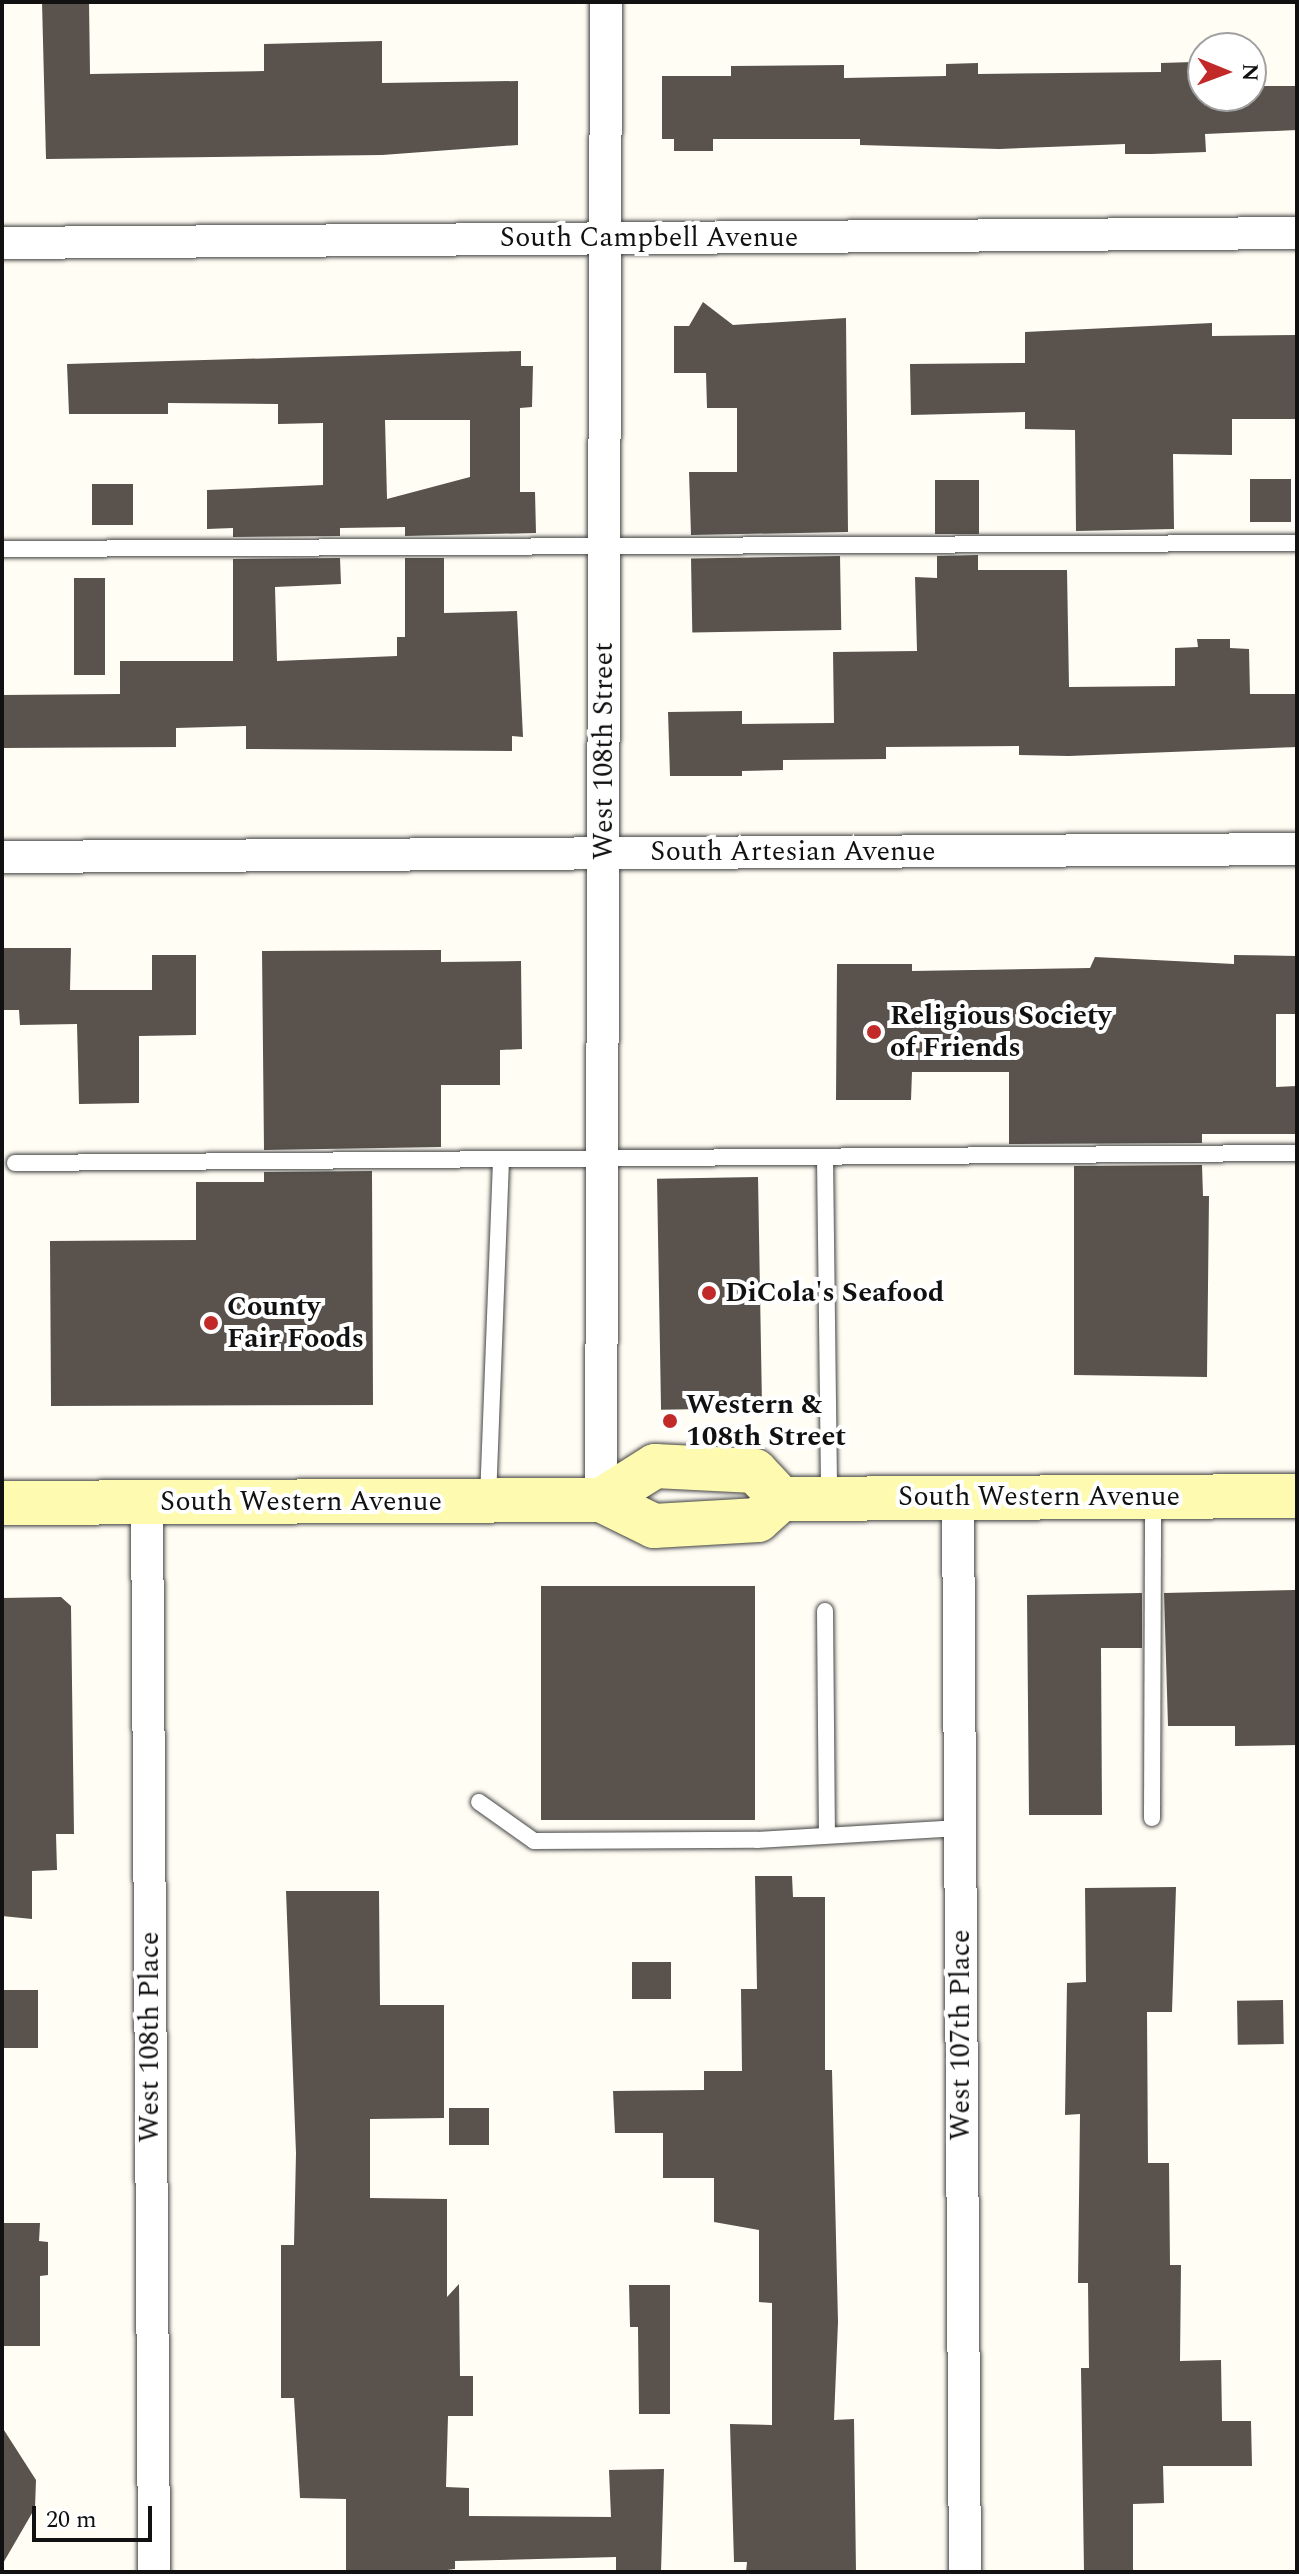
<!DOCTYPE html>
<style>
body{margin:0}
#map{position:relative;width:1299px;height:2574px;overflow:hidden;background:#fffdf4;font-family:Spectral,serif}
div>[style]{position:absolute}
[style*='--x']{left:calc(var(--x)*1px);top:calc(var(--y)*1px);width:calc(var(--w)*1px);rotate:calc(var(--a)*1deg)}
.building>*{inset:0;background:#59524d;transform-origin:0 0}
.roads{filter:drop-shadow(0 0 2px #444) drop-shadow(0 0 2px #444)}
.service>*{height:16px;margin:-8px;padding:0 8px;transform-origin:8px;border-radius:8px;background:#fff}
.minor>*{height:32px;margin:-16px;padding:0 16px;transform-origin:16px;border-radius:16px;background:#fff}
.secondary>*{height:44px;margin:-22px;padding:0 22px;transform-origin:22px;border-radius:22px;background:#fefab0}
.dots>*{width:22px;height:22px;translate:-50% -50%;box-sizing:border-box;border:4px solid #fff;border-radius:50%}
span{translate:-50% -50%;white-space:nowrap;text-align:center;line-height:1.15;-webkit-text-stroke:8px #fff;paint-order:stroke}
.street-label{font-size:28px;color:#111}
.poi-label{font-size:28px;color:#111;font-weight:700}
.left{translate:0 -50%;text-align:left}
.frame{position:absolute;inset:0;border:4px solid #111;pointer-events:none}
.north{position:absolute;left:1187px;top:32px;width:80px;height:80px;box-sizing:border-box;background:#fff;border:2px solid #a0a0a0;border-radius:50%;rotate:91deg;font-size:22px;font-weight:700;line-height:32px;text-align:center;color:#111}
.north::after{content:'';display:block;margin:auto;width:28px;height:36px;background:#c12a28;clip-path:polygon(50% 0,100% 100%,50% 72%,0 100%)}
.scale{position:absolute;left:32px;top:2506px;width:120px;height:36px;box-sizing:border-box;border:4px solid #111;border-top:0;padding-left:10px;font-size:24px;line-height:28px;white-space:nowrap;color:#111;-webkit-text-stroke:6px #fff;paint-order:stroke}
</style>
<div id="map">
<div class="building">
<div style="clip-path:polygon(42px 2px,89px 2px,90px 74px,264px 71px,264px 44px,382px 41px,382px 83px,518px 81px,518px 145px,382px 155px,46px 159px)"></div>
<div style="clip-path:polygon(1193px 62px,1193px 86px,1203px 86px,1203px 96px,1251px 96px,1251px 86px,1297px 86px,1297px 130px,1205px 134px,1206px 152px,1151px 154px,1125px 154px,1125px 144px,999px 149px,860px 145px,860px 139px,713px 139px,713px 151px,674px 151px,674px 139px,662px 139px,662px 76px,731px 76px,731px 66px,844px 65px,844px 78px,946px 76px,946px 64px,978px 63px,978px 74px,1161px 72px,1161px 63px)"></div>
<div style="clip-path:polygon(703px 302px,733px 325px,846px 318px,848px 532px,691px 535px,689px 472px,737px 472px,737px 408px,707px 408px,706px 373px,674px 373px,674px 326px,689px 326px)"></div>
<div style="clip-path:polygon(1212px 323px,1212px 336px,1297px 335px,1297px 419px,1232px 419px,1232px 455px,1173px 454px,1174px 529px,1076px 531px,1075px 430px,1025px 429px,1025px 412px,911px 415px,910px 364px,1025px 363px,1025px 332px)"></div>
<div style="clip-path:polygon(evenodd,521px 351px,521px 366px,533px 366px,532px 407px,520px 408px,520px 492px,535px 492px,536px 533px,405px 536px,405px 527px,340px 528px,340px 536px,233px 537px,233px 528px,207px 529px,207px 490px,323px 485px,323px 423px,278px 424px,278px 404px,168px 403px,168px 414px,69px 414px,67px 364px,521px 351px,385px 420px,470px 420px,470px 477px,387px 499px,385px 420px)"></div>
<div style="left:1291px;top:479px;width:43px;height:41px;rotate:90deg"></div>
<div style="left:935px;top:480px;width:44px;height:54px"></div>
<div style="left:92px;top:484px;width:41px;height:41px"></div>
<div style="clip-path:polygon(978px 555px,978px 570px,1067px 570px,1069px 687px,1175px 686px,1175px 648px,1198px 647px,1197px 639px,1230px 639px,1230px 648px,1249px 649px,1250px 694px,1297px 694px,1297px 747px,1069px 756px,1019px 755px,1019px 746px,886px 747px,886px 759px,783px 760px,783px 770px,742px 771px,742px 776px,670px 776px,668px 712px,742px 711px,742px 724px,834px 723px,833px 652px,917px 651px,915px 577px,937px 578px,937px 556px)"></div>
<div style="left:840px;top:556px;width:74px;height:149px;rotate:89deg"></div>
<div style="clip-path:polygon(340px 558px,341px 584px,275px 587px,277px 661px,397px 656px,397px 637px,405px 637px,405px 558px,444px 558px,444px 613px,517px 611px,523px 737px,512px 736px,512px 751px,246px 749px,246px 726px,176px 728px,176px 747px,2px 748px,2px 695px,120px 694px,120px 661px,233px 661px,233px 559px)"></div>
<div style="left:105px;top:578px;width:97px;height:31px;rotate:90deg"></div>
<div style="clip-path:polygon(2px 948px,71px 948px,70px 990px,152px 990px,152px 955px,196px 955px,196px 1035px,139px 1036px,139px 1103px,79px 1104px,77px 1024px,20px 1025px,19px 1010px,2px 1010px)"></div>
<div style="clip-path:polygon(441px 950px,441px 962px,521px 961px,522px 1049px,500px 1050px,500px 1085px,441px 1085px,441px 1147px,264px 1150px,262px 951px)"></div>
<div style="clip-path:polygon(1234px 955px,1297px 956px,1297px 1014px,1276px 1014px,1276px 1087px,1297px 1086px,1297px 1134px,1202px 1134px,1202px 1143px,1009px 1144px,1009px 1072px,912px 1072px,911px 1100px,836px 1100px,837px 964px,912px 964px,912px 971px,1090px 968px,1095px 957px,1234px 964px)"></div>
<div style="clip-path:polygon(1202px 1165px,1203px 1196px,1209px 1196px,1207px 1377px,1074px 1375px,1074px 1166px)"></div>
<div style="clip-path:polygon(372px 1171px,373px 1405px,51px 1406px,50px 1241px,196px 1240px,196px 1182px,264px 1182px,264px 1172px)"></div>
<div style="left:758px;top:1177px;width:231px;height:101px;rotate:89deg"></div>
<div style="left:755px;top:1586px;width:234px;height:214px;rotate:90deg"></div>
<div style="clip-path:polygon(1295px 1590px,1297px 1745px,1235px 1746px,1235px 1726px,1168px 1726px,1164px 1593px)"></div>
<div style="clip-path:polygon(1142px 1593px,1142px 1648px,1101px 1648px,1102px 1815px,1029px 1815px,1027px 1595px)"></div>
<div style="clip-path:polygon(61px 1597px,71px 1606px,74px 1834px,56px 1834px,57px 1870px,32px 1871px,32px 1919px,2px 1916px,2px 1598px)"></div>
<div style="clip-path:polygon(755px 1876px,792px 1876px,793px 1897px,825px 1897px,825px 2070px,832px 2070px,838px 2322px,834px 2420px,854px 2419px,856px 2572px,746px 2572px,747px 2562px,734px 2562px,730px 2424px,772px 2425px,772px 2303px,759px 2302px,759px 2230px,714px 2222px,714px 2178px,663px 2178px,663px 2133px,615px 2133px,613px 2091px,704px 2090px,704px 2071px,742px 2071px,741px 1989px,757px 1989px)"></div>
<div style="clip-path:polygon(1176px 1887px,1172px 2012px,1147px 2012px,1148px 2163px,1169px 2163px,1170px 2265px,1181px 2265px,1180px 2361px,1221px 2360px,1222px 2421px,1251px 2421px,1252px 2466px,1163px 2466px,1164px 2503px,1133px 2504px,1133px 2572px,1084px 2572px,1081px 2368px,1089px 2368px,1088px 2283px,1078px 2283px,1080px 2114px,1065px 2115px,1067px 1983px,1086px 1982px,1085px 1888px)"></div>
<div style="clip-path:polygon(286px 1891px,379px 1891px,380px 2005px,444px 2005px,444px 2118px,370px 2119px,370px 2198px,447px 2199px,447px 2297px,459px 2284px,460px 2376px,473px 2376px,473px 2416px,448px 2416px,446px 2487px,469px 2488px,469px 2516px,611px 2517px,609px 2470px,664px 2469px,661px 2572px,616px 2572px,616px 2557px,455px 2561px,455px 2569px,431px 2572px,346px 2572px,346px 2499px,300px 2498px,294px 2398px,281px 2398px,281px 2245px,294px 2245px,296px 2153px)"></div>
<div style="left:671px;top:1962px;width:37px;height:39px;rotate:90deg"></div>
<div style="left:2px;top:1990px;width:36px;height:58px"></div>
<div style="left:1283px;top:2000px;width:44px;height:46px;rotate:89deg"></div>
<div style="left:489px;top:2108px;width:37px;height:40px;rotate:90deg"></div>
<div style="clip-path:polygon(2px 2223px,40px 2223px,39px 2241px,48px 2242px,48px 2275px,40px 2276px,40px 2346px,2px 2346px)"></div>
<div style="clip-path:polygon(629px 2285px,670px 2285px,670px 2414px,639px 2414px,638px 2327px,630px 2327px)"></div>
<div style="clip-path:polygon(2px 2427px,36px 2480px,35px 2508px,2px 2565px)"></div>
</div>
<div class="roads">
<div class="service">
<div style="--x:2;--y:549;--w:1295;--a:-0.27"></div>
<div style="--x:825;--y:1157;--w:340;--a:89.3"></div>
<div style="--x:15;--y:1163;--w:1282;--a:-0.45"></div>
<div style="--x:488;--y:1499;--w:340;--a:-87.8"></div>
<div style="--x:825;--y:1611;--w:222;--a:89.5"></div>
<div style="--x:479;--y:1802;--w:67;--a:35.3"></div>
<div style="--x:534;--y:1841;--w:223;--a:-0.3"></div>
<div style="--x:757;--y:1840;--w:203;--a:-3.4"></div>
<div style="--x:1152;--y:1818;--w:320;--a:-89.8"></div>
</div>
<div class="minor">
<div style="--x:2;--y:243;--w:1295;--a:-0.44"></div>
<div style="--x:2;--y:857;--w:1295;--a:-0.35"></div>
<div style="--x:958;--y:1498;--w:1074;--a:89.63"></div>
<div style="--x:601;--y:1500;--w:1498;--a:-89.81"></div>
<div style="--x:147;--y:1503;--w:1069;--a:89.62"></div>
</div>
<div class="secondary">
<div style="--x:601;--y:1500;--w:64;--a:-32.2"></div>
<div style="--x:655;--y:1466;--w:100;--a:2.9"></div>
<div style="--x:755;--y:1471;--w:38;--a:47"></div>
<div style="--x:2;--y:1503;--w:599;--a:-0.29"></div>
<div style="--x:601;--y:1500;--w:59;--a:26.1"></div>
<div style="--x:654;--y:1526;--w:104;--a:-3.3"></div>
<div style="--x:758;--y:1520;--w:31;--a:-42"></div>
<div style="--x:781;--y:1499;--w:516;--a:-0.33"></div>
</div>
</div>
<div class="dots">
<div style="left:874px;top:1032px;background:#c12a28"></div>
<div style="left:709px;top:1293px;background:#c12a28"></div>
<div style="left:211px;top:1323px;background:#c12a28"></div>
<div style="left:670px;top:1421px;background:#c12a28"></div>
</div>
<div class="street-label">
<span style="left:649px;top:238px">South Campbell Avenue</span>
<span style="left:604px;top:751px;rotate:-90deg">West 108th Street</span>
<span style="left:793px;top:852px">South Artesian Avenue</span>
<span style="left:1039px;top:1497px">South Western Avenue</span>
<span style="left:301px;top:1502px">South Western Avenue</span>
<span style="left:961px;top:2035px;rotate:-90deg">West 107th Place</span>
<span style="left:150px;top:2037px;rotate:-90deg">West 108th Place</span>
</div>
<div class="poi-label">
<span class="left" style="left:890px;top:1032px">Religious Society<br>of Friends</span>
<span class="left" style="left:725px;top:1293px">DiCola's Seafood</span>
<span class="left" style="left:227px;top:1323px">County<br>Fair Foods</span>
<span class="left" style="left:686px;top:1421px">Western &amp;<br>108th Street</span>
</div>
<div class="frame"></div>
<div class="north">N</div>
<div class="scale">20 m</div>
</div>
